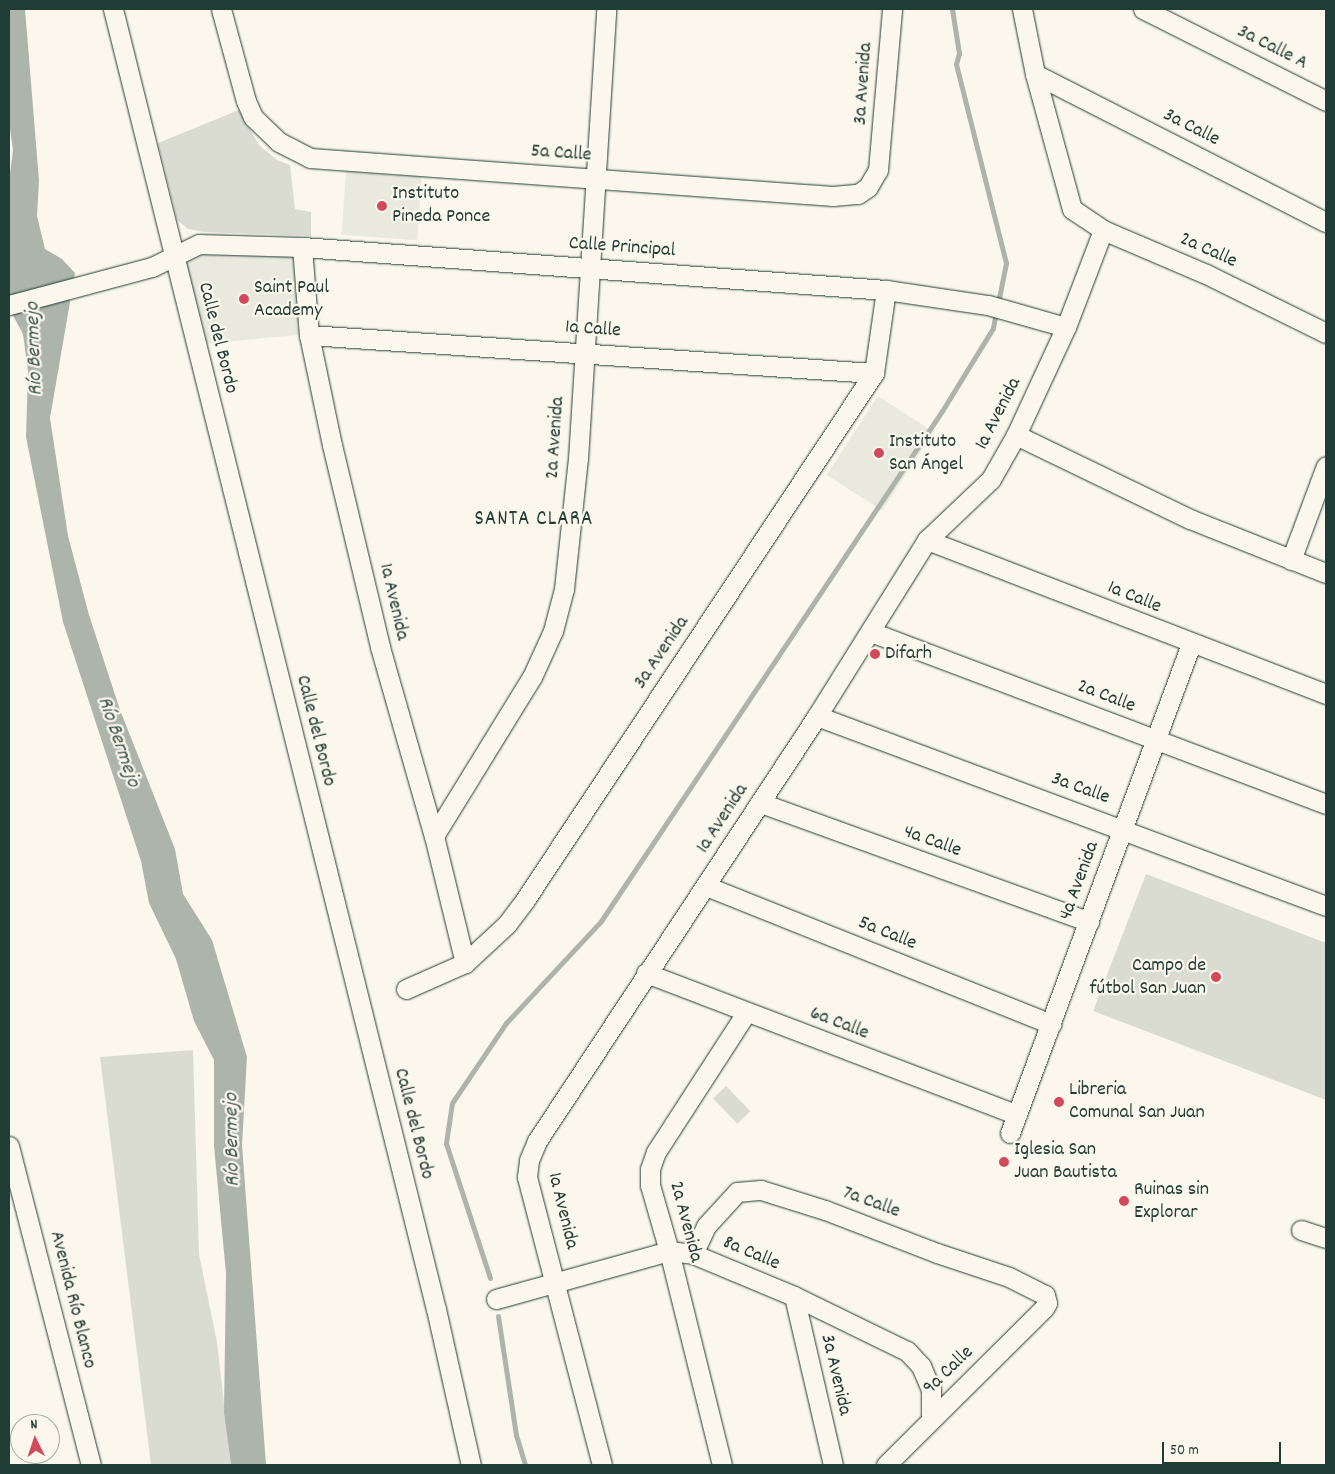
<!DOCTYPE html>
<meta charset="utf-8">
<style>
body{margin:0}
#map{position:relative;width:1335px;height:1474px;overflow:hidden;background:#fbf7ec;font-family:Dekko,sans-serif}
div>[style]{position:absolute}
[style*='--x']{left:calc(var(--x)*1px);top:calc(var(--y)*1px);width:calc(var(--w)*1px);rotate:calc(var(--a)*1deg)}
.built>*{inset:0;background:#eae9de;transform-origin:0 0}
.green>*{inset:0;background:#dbdcd1;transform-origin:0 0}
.water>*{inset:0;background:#adb4aa}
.stream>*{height:5px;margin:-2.5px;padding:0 2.5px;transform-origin:2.5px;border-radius:2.5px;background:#adb4aa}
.roads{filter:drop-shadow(0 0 1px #1f3d34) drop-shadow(0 0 1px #1f3d34)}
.minor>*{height:19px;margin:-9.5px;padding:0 9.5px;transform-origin:9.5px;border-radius:9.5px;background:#fbf7ec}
.dots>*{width:14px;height:14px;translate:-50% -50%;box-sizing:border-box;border:2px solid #fbf7ec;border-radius:50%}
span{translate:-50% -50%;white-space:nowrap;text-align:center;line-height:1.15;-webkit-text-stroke:4.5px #fbf7ec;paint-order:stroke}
.street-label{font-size:20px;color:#1f3d34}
.poi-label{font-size:20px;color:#1f3d34}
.left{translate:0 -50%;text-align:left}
.right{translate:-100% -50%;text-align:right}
.water-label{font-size:21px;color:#425b52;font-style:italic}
.neighbourhood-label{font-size:21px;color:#1f3d34;letter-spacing:1px}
.frame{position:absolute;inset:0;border:10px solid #1f3d34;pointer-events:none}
.north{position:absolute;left:10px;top:1414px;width:50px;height:50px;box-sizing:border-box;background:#fbf7ec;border:1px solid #a3ada2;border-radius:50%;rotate:356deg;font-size:14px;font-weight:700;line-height:20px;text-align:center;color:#1f3d34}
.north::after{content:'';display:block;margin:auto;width:18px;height:22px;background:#d1495b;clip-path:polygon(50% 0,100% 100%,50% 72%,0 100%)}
.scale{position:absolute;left:1162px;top:1442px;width:119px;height:22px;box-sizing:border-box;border:2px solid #1f3d34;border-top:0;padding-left:6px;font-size:15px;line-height:18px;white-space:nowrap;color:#1f3d34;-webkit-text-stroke:4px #fbf7ec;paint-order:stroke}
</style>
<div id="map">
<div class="built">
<div style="left:346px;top:171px;width:76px;height:64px;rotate:4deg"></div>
<div style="clip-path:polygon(200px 252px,297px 254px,298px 335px,201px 344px,182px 263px)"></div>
<div style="left:878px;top:396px;width:66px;height:94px;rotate:33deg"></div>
</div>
<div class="green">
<div style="clip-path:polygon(239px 110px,259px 145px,277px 160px,290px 165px,295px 209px,311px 212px,311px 236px,205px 232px,188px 229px,177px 220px,158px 143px)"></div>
<div style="clip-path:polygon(1146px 874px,1326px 943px,1326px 1100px,1093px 1011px)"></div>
<div style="clip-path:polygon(193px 1050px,199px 1254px,217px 1342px,231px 1465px,151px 1465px,100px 1057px)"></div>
<div style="left:726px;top:1086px;width:35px;height:18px;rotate:46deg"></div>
</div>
<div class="water">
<div style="clip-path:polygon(9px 9px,25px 9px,39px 181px,37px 216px,45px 249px,62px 259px,75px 273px,50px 418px,68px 536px,89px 615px,120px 710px,175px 849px,183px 894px,212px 940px,247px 1057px,242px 1145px,266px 1465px,231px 1465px,224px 1412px,226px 1273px,214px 1146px,214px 1060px,194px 1021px,176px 959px,149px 903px,141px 861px,63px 622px,26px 437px,28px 371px,23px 334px,9px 308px,9px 181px,13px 150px,9px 122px)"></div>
</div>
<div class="stream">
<div style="--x:952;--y:9;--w:45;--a:81"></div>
<div style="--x:959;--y:53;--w:11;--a:105"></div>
<div style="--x:956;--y:64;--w:205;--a:75.9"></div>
<div style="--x:1006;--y:263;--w:41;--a:101.3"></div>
<div style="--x:490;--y:1278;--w:142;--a:-108.1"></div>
<div style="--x:446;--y:1143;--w:40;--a:-81.5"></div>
<div style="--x:452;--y:1103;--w:97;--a:-56"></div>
<div style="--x:506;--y:1023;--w:139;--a:-47"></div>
<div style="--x:601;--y:921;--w:613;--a:-56.23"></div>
<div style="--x:942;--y:411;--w:97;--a:-58.4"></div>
<div style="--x:993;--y:328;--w:17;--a:-80"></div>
<div style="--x:498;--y:1316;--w:120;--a:81.4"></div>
<div style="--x:516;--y:1435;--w:31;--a:73"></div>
</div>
<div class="roads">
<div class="minor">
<div style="--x:113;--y:9;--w:1340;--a:76.05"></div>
<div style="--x:436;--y:1309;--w:160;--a:77.4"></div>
<div style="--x:221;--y:9;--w:95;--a:74.8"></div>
<div style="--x:246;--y:101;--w:17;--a:66"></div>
<div style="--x:253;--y:117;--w:36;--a:44"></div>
<div style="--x:279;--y:142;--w:35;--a:27"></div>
<div style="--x:310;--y:158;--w:524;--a:4.16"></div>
<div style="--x:833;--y:196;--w:25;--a:-5"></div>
<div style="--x:858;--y:194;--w:12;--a:-35"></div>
<div style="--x:868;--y:187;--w:20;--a:-60"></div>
<div style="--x:878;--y:170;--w:162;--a:-85"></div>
<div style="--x:1022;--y:9;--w:66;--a:78.7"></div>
<div style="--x:1035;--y:74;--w:140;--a:74.7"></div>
<div style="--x:1072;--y:209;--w:37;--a:34"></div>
<div style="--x:1103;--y:230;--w:112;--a:23.1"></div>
<div style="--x:1206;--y:274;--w:134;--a:26.2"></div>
<div style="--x:1143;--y:9;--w:205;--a:26.7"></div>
<div style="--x:1035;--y:74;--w:326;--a:27"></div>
<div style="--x:302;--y:247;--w:88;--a:85.5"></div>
<div style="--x:309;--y:335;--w:112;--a:78.2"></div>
<div style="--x:332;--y:445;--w:208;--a:76.6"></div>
<div style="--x:380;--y:647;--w:197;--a:74.1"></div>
<div style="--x:434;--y:836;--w:131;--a:76.3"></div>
<div style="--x:9;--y:305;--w:148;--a:-14.9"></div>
<div style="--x:152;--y:267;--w:52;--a:-26.1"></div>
<div style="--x:199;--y:244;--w:103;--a:1.7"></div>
<div style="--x:302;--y:247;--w:586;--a:4.21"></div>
<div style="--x:886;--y:290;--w:103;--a:8.4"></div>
<div style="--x:988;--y:305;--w:81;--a:15.8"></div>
<div style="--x:309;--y:335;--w:566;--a:3.85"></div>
<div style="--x:1016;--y:435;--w:193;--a:25.8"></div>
<div style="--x:1190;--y:519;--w:146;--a:21.7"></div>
<div style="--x:927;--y:540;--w:428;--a:21.1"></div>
<div style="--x:1291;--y:560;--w:100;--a:-69.6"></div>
<div style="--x:871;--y:632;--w:486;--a:20.7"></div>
<div style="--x:817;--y:716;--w:543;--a:20.47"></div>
<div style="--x:761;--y:803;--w:349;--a:19.9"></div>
<div style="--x:434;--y:836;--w:187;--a:-58.4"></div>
<div style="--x:532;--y:677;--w:51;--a:-65.5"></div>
<div style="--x:553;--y:631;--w:43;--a:-75.3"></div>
<div style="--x:564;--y:589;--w:131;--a:-83.9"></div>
<div style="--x:578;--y:459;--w:451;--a:-86.4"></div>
<div style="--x:706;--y:886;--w:372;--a:21.8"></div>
<div style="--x:646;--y:973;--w:397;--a:20.9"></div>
<div style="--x:406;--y:989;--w:64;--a:-23.8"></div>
<div style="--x:465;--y:963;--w:57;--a:-42.9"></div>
<div style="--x:507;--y:924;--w:30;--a:-53"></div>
<div style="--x:525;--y:900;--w:632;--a:-56.49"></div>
<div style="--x:874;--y:373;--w:84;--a:-81.8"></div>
<div style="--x:1010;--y:1133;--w:521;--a:-69.69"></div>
<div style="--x:9;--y:1146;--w:329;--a:75.6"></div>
<div style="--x:1301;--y:1230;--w:26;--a:18"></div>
<div style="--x:693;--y:1254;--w:31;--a:-65"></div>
<div style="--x:706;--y:1226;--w:46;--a:-47.6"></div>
<div style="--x:737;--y:1192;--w:24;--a:-5"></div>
<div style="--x:761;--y:1190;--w:67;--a:17.4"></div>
<div style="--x:825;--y:1210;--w:120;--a:21"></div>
<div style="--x:937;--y:1253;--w:76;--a:18.4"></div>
<div style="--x:1009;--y:1277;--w:40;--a:26.6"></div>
<div style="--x:1045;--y:1295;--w:8;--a:76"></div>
<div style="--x:1047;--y:1303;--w:6;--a:121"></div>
<div style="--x:1044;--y:1308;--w:223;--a:135.2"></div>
<div style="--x:794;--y:1296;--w:173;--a:77"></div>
<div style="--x:496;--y:1299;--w:180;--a:-15.5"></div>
<div style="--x:669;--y:1251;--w:24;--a:7"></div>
<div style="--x:693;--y:1254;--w:109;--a:22.6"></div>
<div style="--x:794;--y:1296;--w:126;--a:26"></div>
<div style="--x:907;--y:1351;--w:21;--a:47"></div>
<div style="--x:921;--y:1366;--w:25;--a:67"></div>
<div style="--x:931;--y:1389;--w:30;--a:90"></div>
<div style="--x:602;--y:1465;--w:298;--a:-104.6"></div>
<div style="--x:527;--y:1177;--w:17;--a:-83"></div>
<div style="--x:529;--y:1160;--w:21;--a:-67"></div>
<div style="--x:537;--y:1141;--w:509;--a:-56.62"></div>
<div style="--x:817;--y:716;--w:208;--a:-58"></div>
<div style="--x:927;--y:540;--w:88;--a:-43.6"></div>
<div style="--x:991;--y:479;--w:51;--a:-60.4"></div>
<div style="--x:1016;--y:435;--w:119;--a:-65.2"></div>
<div style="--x:1066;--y:327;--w:104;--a:-69.1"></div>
<div style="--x:722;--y:1465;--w:220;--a:-103.9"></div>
<div style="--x:669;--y:1251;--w:69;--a:-106.1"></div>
<div style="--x:650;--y:1185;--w:16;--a:-90"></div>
<div style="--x:650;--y:1169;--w:18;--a:-71"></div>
<div style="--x:656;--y:1152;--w:166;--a:-57.1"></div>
</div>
</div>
<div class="dots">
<div style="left:382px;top:206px;background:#d1495b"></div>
<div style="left:244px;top:299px;background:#d1495b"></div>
<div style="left:879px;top:453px;background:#d1495b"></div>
<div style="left:875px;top:654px;background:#d1495b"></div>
<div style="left:1216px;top:977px;background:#d1495b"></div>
<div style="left:1059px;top:1102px;background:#d1495b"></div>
<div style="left:1004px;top:1162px;background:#d1495b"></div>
<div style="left:1124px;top:1201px;background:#d1495b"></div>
</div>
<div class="street-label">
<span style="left:1272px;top:48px;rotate:27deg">3a Calle A</span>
<span style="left:864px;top:84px;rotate:-86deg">3a Avenida</span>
<span style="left:1191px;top:128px;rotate:27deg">3a Calle</span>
<span style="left:561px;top:154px;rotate:4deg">5a Calle</span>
<span style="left:622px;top:248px;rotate:4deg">Calle Principal</span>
<span style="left:1208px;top:251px;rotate:24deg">2a Calle</span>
<span style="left:593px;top:330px;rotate:4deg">1a Calle</span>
<span style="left:217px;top:338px;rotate:76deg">Calle del Bordo</span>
<span style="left:999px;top:414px;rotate:-63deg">1a Avenida</span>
<span style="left:556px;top:438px;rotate:-86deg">2a Avenida</span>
<span style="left:1134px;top:598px;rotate:22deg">1a Calle</span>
<span style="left:393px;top:602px;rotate:77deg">1a Avenida</span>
<span style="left:662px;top:653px;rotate:-56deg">3a Avenida</span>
<span style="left:1106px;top:697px;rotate:21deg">2a Calle</span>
<span style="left:315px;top:731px;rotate:76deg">Calle del Bordo</span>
<span style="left:1080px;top:789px;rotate:20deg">3a Calle</span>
<span style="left:723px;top:819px;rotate:-57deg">1a Avenida</span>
<span style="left:932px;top:842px;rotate:20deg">4a Calle</span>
<span style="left:1080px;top:881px;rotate:-70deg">4a Avenida</span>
<span style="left:887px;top:934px;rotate:22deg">5a Calle</span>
<span style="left:839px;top:1024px;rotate:21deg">6a Calle</span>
<span style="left:413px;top:1124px;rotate:76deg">Calle del Bordo</span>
<span style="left:871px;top:1203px;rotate:20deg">7a Calle</span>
<span style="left:562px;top:1211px;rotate:76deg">1a Avenida</span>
<span style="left:685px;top:1222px;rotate:75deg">2a Avenida</span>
<span style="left:751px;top:1254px;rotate:23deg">8a Calle</span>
<span style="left:72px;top:1300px;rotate:76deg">Avenida Río Blanco</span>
<span style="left:949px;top:1371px;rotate:-44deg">9a Calle</span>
<span style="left:835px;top:1375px;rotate:77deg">3a Avenida</span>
</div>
<div class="poi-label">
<span class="left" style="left:392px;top:206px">Instituto<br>Pineda Ponce</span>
<span class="left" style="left:254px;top:300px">Saint Paul<br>Academy</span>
<span class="left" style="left:889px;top:454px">Instituto<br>San Ángel</span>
<span class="left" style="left:885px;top:654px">Difarh</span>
<span class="right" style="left:1206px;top:978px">Campo de<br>fútbol San Juan</span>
<span class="left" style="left:1069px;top:1102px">Libreria<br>Comunal San Juan</span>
<span class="left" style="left:1014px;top:1162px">Iglesia San<br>Juan Bautista</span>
<span class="left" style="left:1134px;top:1202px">Ruinas sin<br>Explorar</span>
</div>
<div class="water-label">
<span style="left:35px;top:349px;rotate:-92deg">Río Bermejo</span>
<span style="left:118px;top:742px;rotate:71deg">Río Bermejo</span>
<span style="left:233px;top:1140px;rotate:-91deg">Río Bermejo</span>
</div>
<div class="neighbourhood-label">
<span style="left:534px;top:520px">SANTA CLARA</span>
</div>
<div class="frame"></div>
<div class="north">N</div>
<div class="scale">50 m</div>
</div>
